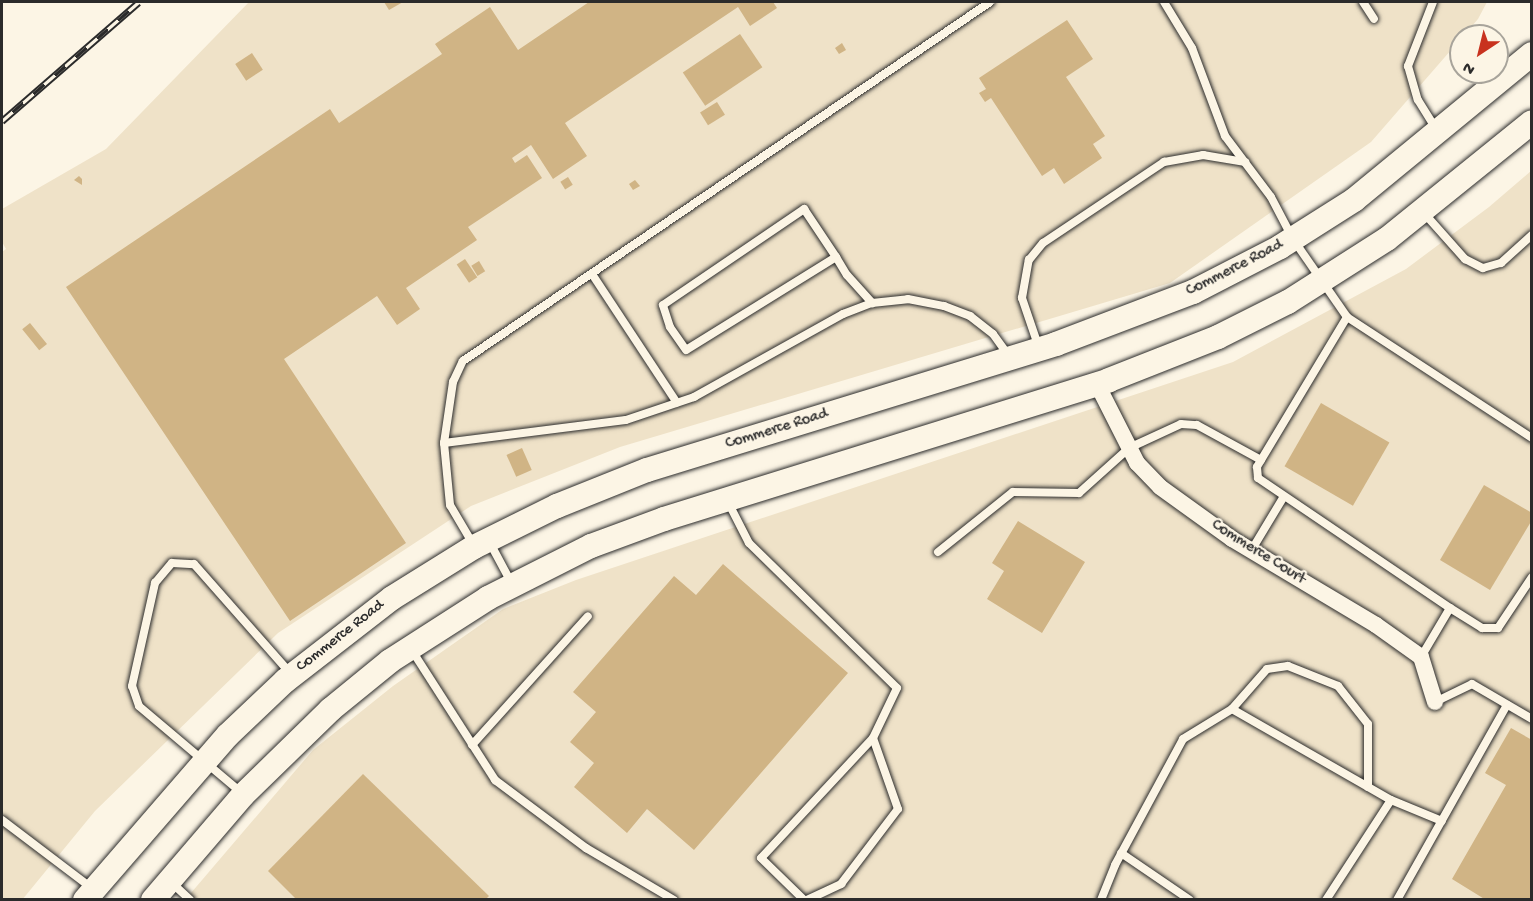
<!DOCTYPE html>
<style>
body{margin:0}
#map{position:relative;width:1533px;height:901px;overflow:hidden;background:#fcf5e5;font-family:"Gochi Hand",sans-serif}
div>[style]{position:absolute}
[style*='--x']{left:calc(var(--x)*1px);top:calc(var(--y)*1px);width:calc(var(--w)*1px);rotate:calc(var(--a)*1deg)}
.built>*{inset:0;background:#efe2c8}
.building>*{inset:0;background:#d0b485;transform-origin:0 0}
.roads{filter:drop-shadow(0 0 2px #2b2b2b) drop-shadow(0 0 2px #2b2b2b)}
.service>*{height:8px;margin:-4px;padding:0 4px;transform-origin:4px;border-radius:4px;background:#fcf5e5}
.minor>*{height:16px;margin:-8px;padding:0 8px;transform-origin:8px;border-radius:8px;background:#fcf5e5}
.secondary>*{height:24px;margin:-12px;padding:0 12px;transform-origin:12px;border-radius:12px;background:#fcf5e5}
.rail>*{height:7px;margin-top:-3.5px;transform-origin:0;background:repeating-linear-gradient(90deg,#fcf5e5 0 14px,#2b2b2b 0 28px);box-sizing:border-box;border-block:2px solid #2b2b2b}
span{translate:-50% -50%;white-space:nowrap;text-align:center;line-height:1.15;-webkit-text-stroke:4.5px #fcf5e5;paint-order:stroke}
.street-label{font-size:16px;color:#2b2b2b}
.frame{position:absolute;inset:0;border:3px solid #2b2b2b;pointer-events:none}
.north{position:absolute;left:1449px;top:24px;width:60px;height:60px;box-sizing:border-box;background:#fcf5e5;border:2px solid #a8a49b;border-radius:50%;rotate:215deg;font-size:16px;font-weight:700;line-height:24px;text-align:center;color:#2b2b2b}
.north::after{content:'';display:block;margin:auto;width:21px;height:27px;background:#c8321e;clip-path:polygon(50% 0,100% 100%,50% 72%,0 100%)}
</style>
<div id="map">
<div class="built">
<div style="clip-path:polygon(249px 2px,1487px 2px,1478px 19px,1371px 142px,1170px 283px,620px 447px,471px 506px,278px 633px,95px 811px,22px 900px,2px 899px,2px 252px,6px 249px,2px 242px,2px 209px,106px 149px)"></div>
<div style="clip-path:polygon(1531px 171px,1531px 899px,185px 900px,313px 750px,393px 686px,503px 609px,576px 580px,1233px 362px,1406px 269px,1489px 207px)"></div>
</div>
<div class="building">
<div style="clip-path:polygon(384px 2px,403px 2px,389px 10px)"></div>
<div style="clip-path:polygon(589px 2px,773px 2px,777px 8px,750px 26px,738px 7px,565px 123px,587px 156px,553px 179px,531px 145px,512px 158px,515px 163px,527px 155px,542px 178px,468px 227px,477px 240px,406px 288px,420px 309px,397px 325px,377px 296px,284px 359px,406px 543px,290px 621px,66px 287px,330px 109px,339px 123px,442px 54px,435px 44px,490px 7px,518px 50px)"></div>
<div style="clip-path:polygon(1067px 20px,1093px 59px,1066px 77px,1105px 136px,1093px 144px,1102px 158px,1064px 184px,1054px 168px,1042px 176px,991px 98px,985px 102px,979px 93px,986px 89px,979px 78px)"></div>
<div style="left:740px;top:34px;width:40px;height:69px;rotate:56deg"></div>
<div style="clip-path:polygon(842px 43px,846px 50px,839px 54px,835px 48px)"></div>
<div style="left:252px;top:53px;width:20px;height:20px;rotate:57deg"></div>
<div style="left:717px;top:102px;width:15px;height:20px;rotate:58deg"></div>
<div style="clip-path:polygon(79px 176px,82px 179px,82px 185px,74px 180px)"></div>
<div style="left:568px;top:177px;width:9px;height:9px;rotate:58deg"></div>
<div style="clip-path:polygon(635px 180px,640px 186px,633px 190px,629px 184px)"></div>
<div style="left:465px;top:259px;width:22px;height:10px;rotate:56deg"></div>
<div style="left:479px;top:261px;width:12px;height:9px;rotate:59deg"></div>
<div style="left:30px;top:323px;width:27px;height:10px;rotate:51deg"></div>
<div style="left:1321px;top:403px;width:79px;height:73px;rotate:30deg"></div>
<div style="left:522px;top:448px;width:24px;height:17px;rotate:66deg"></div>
<div style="clip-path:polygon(1484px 485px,1532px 513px,1532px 520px,1490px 590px,1440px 560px)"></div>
<div style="clip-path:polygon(1018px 521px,1085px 562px,1042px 633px,987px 599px,1004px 571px,992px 563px)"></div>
<div style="clip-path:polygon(723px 564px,848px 673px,694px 850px,647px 809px,627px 833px,574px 787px,594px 763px,570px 742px,596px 712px,573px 692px,674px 576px,696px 595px)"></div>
<div style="clip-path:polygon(1511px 728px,1532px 740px,1532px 900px,1486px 900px,1452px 879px,1506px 785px,1485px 773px)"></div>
<div style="clip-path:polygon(363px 774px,489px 896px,485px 900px,297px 900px,268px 871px)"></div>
</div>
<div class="roads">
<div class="service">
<div style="--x:1164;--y:2;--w:54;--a:58.7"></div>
<div style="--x:1192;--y:48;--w:94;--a:69.4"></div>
<div style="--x:1225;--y:136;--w:76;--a:53"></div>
<div style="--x:1271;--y:197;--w:47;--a:62.4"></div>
<div style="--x:1293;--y:239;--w:95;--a:55.3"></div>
<div style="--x:1347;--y:317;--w:221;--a:33.2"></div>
<div style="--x:1363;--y:2;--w:20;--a:57"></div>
<div style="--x:1433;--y:2;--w:69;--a:111.3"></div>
<div style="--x:1408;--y:66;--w:35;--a:74"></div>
<div style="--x:1418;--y:100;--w:36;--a:58"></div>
<div style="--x:1424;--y:213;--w:62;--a:48.3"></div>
<div style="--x:1465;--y:259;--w:20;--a:27"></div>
<div style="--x:1483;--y:268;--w:19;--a:-16"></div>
<div style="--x:1501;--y:263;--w:42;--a:-42.1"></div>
<div style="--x:836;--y:257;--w:176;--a:148.2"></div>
<div style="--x:686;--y:350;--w:28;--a:-125"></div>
<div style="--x:670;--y:327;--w:23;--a:-108"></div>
<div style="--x:663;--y:305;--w:171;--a:-34.2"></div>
<div style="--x:804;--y:209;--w:58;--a:56.3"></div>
<div style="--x:836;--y:257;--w:21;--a:59"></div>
<div style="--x:847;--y:275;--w:38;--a:48"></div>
<div style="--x:592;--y:274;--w:154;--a:56.6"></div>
<div style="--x:1347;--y:317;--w:175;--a:121"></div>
<div style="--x:1257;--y:467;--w:11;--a:85"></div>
<div style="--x:1258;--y:478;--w:232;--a:34.1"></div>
<div style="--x:1450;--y:608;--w:57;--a:120.6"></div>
<div style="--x:1039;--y:348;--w:53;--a:-108.8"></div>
<div style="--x:1022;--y:298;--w:39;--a:-80"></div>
<div style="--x:1029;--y:260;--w:22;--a:-51"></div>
<div style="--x:1043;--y:243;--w:146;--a:-33.8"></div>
<div style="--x:1164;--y:162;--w:40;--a:-10"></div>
<div style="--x:1203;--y:155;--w:43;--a:9.5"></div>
<div style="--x:444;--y:443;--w:183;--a:-7.2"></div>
<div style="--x:626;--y:420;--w:72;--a:-18.7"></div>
<div style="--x:694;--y:397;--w:171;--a:-29.1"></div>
<div style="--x:843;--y:314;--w:31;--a:-21"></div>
<div style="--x:872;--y:303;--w:36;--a:-6"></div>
<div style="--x:908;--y:299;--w:37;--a:11"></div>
<div style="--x:944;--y:306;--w:28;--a:21"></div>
<div style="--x:970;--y:316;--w:29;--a:38"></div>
<div style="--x:993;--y:334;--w:26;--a:54"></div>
<div style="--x:728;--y:502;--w:46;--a:62.9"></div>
<div style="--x:749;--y:543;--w:207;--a:44.4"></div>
<div style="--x:897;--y:688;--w:55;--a:115.6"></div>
<div style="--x:873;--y:738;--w:164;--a:133"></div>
<div style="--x:761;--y:858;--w:60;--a:44.3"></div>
<div style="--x:490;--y:543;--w:47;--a:61.8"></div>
<div style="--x:473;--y:544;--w:45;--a:-120.5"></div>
<div style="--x:450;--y:505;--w:62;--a:-95.5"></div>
<div style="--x:444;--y:443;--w:62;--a:-81.6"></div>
<div style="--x:453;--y:382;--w:23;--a:-65"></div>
<div style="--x:463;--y:361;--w:638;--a:-34.26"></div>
<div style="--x:1251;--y:551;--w:62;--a:-58.9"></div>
<div style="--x:938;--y:552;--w:96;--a:-38.7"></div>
<div style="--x:1013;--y:492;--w:66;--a:0.9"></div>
<div style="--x:1079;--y:493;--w:67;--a:-42"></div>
<div style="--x:1129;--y:448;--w:57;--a:-24.8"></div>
<div style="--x:1181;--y:424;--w:16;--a:4"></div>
<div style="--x:1197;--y:425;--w:73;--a:28.7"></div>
<div style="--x:1450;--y:608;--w:38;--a:32"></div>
<div style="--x:1482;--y:628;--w:16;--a:0"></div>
<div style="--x:1498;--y:628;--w:61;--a:-56.3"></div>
<div style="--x:411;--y:649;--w:156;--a:57.3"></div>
<div style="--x:495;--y:780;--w:114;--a:36.8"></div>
<div style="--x:586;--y:848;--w:102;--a:30.6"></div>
<div style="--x:1435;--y:702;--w:41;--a:-25.9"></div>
<div style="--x:1472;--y:684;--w:69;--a:30.3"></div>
<div style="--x:1232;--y:709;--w:53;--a:-48.8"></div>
<div style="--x:1267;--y:669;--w:21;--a:-8"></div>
<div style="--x:1288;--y:666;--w:54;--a:21.8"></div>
<div style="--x:1338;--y:686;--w:48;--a:51.7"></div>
<div style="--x:1368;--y:724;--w:63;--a:90"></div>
<div style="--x:472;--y:745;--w:173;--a:-48"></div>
<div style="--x:243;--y:794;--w:136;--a:-139.8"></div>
<div style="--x:139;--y:706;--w:21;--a:-109"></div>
<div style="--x:132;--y:686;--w:106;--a:-77.4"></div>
<div style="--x:155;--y:583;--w:26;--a:-50"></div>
<div style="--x:172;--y:563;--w:22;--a:3"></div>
<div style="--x:194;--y:564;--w:147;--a:48.6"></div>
<div style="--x:2;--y:820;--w:114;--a:37.2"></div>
<div style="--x:1121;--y:853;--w:83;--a:34.3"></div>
<div style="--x:172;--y:883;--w:25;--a:43"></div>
<div style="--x:807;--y:900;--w:38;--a:-25"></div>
<div style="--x:841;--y:884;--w:94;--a:-52.8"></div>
<div style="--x:898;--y:809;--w:75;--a:-109.4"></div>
<div style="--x:1101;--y:900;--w:38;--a:-68"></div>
<div style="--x:1115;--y:865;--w:143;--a:-61.6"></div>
<div style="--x:1183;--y:739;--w:57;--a:-31.5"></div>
<div style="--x:1232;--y:709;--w:183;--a:29.8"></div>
<div style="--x:1391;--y:800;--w:55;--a:22.4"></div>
<div style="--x:1326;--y:900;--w:119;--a:-57"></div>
<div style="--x:1397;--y:900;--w:224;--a:-60.6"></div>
</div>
<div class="minor">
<div style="--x:1097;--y:384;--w:89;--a:63.1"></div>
<div style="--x:1137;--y:463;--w:33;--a:46"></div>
<div style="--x:1160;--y:487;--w:89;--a:35.8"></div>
<div style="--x:1232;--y:539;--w:168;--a:30.8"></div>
<div style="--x:1376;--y:625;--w:55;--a:35.4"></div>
<div style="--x:1421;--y:657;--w:47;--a:72.7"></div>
</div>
<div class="secondary">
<div style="--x:85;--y:900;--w:218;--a:-49.1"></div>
<div style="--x:228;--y:735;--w:79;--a:-43.5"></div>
<div style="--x:285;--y:681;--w:135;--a:-37.8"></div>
<div style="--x:392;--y:598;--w:97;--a:-31.9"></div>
<div style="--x:474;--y:547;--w:93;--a:-26.3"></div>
<div style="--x:557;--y:506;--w:97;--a:-21.8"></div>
<div style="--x:647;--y:470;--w:428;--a:-17.1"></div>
<div style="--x:1056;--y:344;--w:147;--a:-20.8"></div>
<div style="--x:1193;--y:292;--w:98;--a:-27.3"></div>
<div style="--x:1280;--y:247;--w:88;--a:-32.4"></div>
<div style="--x:1354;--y:200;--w:230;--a:-39.4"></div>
<div style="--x:153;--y:900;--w:138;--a:-49.4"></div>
<div style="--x:243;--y:795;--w:122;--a:-44.3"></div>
<div style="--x:330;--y:710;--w:77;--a:-39.2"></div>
<div style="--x:390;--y:661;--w:117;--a:-32.7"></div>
<div style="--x:488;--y:598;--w:115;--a:-26.8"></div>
<div style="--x:591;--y:546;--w:78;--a:-20.3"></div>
<div style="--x:664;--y:519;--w:466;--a:-17.3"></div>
<div style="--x:1109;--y:380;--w:117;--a:-21.5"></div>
<div style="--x:1218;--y:337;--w:78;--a:-26.6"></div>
<div style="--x:1288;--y:302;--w:117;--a:-32.5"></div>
<div style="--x:1387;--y:239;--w:186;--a:-38.9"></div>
</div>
</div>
<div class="rail">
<div style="--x:2;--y:121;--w:181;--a:-41"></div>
</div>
<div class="street-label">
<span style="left:1235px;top:269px;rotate:-27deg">Commerce Road</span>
<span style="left:777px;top:430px;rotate:-17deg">Commerce Road</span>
<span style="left:1258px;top:553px;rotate:32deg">Commerce Court</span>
<span style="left:341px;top:637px;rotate:-38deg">Commerce Road</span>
</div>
<div class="frame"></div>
<div class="north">N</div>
</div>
